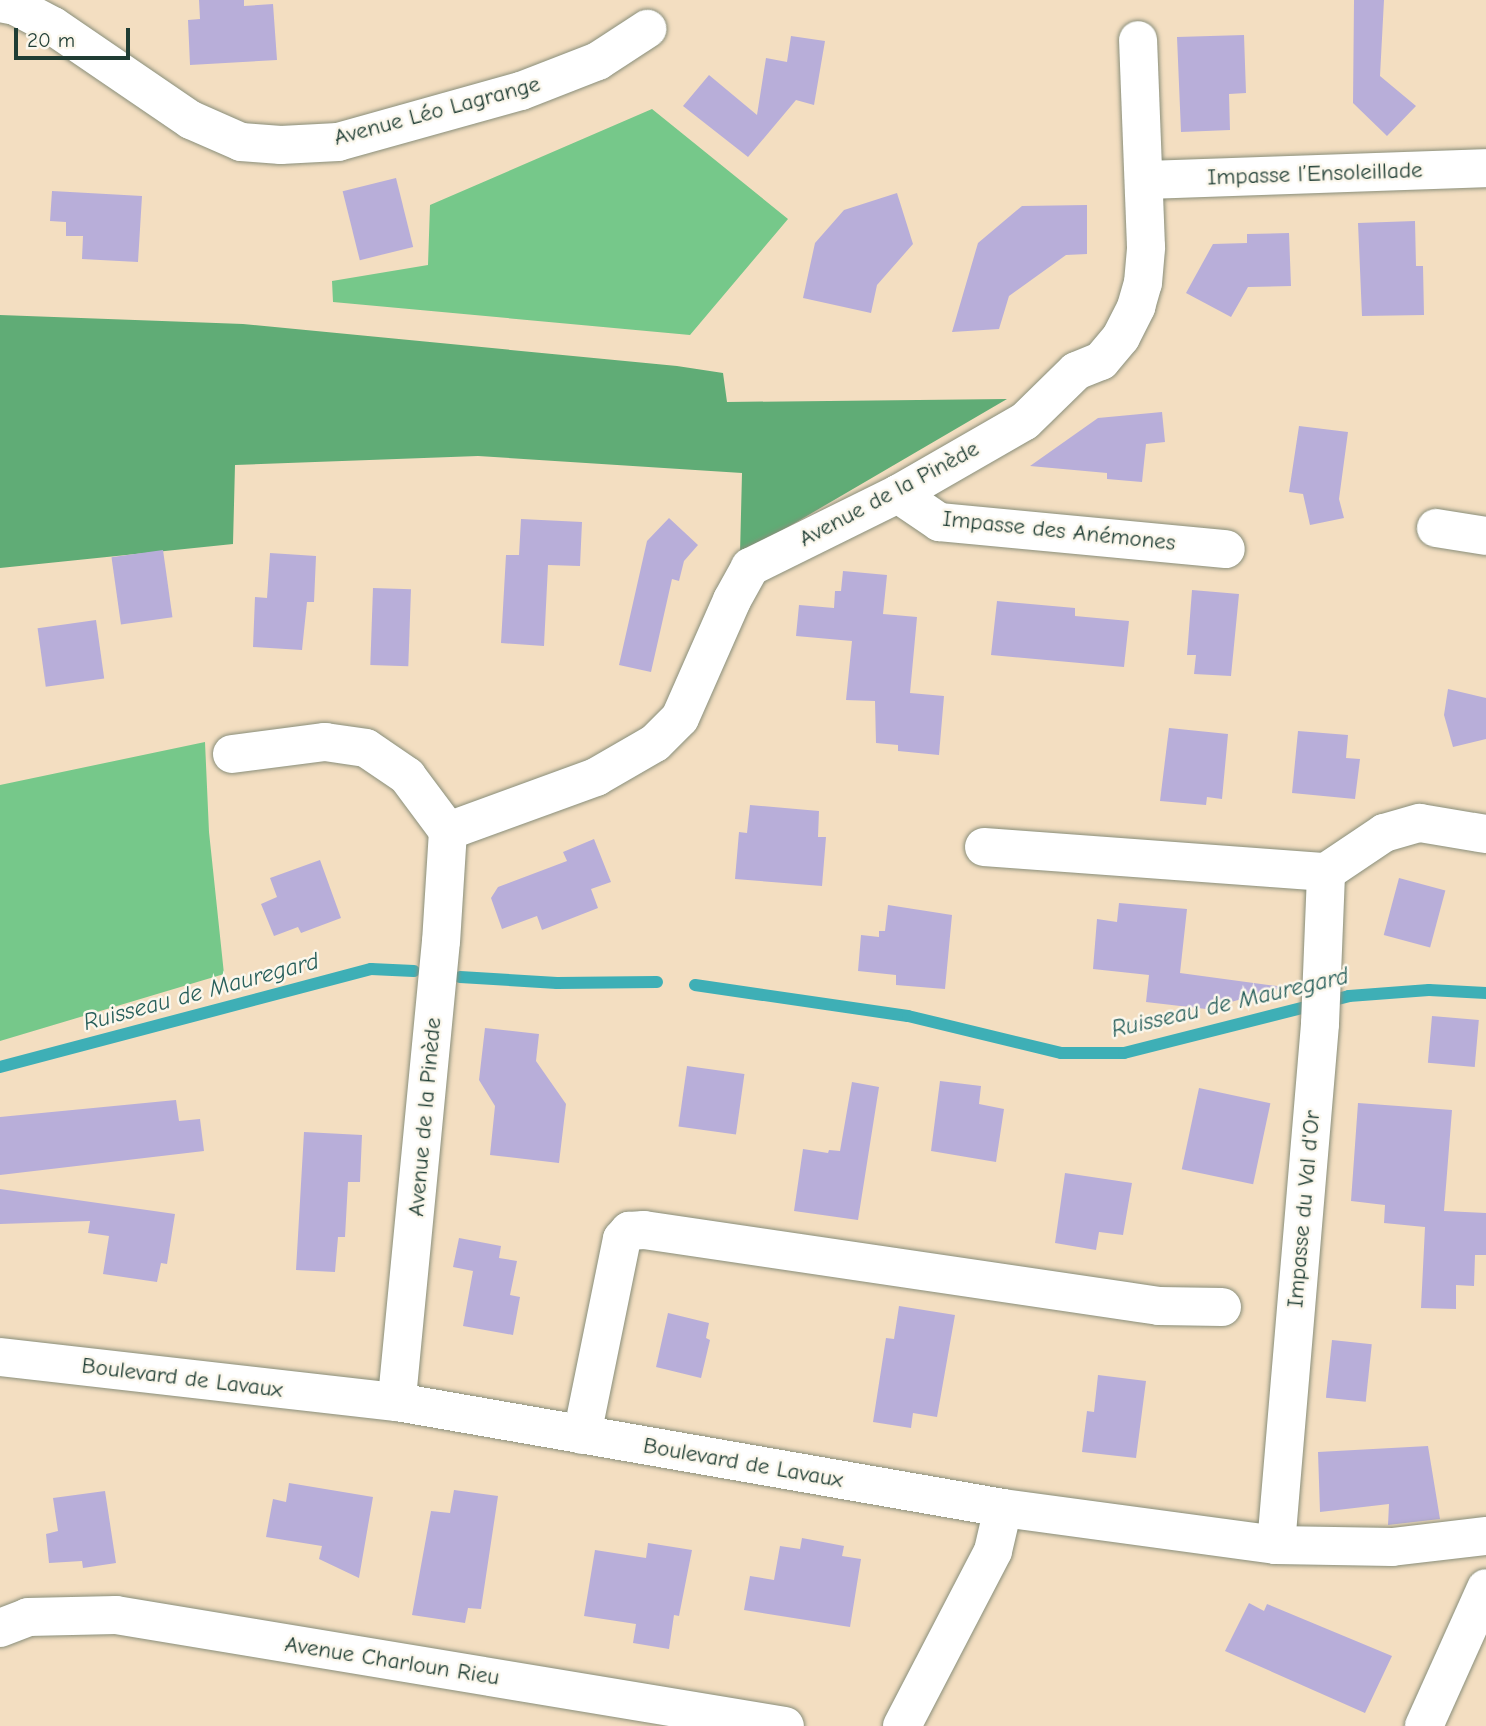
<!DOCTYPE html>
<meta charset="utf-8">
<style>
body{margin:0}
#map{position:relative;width:1486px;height:1726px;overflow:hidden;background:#f3dec1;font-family:"Comic Neue",sans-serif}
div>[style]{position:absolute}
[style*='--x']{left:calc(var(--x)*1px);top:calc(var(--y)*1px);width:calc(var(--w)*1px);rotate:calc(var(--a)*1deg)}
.green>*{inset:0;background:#76c88a}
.forest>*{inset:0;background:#60ac76}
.stream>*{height:12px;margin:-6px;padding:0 6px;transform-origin:6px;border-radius:6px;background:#3eafb6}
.building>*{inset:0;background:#b8aed9;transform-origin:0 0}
.roads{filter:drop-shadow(0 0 2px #898e7a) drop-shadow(0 0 2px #898e7a)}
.minor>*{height:38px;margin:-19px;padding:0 19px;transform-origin:19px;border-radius:19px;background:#fff}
span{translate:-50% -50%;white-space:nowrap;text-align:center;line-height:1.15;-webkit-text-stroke:5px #fbf7ec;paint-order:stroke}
.street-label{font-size:23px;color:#1f3d34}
.water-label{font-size:24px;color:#285f5b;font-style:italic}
.scale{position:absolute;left:14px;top:28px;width:116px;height:32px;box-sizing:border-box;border:4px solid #1f3d34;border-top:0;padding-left:9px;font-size:21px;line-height:24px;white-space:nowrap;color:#1f3d34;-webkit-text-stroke:5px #fbf7ec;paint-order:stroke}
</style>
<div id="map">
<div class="green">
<div style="clip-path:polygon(652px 109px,788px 219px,690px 335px,333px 302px,332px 281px,428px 265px,430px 205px)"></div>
<div style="clip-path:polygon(205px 742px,209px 832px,224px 974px,0 1041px,0 785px)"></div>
</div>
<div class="forest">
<div style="clip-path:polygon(0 315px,243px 324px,677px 366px,723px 373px,727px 402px,1007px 399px,740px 555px,742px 473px,478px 456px,235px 465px,233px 544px,0 568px)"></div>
</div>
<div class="stream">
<div style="--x:460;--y:977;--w:97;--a:3.5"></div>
<div style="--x:557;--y:983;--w:100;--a:-0.6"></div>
<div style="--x:695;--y:985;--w:215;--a:8.3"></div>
<div style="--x:908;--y:1016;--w:157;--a:13.6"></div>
<div style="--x:1061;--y:1053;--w:63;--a:0"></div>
<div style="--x:1124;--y:1053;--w:232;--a:-14.2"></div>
<div style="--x:1349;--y:996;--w:80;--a:-4.3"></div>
<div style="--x:1429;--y:990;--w:57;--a:3"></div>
<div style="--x:0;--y:1067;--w:384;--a:-14.8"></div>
<div style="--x:371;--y:969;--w:43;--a:2.7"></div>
</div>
<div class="building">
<div style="clip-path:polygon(199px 0,244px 0,244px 6px,273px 4px,277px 60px,190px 65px,188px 20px,200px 19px)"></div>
<div style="clip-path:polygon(1354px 0,1384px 0,1380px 76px,1416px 106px,1387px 136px,1353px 103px)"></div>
<div style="clip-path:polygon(1244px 35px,1246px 93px,1229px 94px,1230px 130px,1181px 132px,1177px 37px)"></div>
<div style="clip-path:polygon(791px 36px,825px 41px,814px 105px,796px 100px,748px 157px,683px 106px,709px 75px,757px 115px,766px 58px,787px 62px)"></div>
<div style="left:396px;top:178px;width:71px;height:55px;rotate:76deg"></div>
<div style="clip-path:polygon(52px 191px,142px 196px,138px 262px,82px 259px,83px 236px,66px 236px,66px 222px,50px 221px)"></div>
<div style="clip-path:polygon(897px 193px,913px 244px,877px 285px,871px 313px,803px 298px,815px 243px,844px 210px)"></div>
<div style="clip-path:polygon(1087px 205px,1087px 254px,1066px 255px,1009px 296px,999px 329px,952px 332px,978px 243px,1022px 206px)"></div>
<div style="clip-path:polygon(1415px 221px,1416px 266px,1423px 266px,1424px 315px,1362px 316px,1358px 223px)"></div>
<div style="clip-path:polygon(1289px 233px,1291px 286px,1248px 287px,1231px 317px,1186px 293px,1213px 244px,1247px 243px,1247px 234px)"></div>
<div style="clip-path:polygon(1162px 412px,1165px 442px,1146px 444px,1142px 482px,1107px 479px,1107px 473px,1030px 466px,1098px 418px)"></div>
<div style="clip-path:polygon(1299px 426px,1348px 432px,1339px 499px,1344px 518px,1310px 525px,1303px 494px,1289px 492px)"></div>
<div style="clip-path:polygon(669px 518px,698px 545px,684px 561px,679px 581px,672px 579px,651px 672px,619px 665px,647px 541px)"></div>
<div style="clip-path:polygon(521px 519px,582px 522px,580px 566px,548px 565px,544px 646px,501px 643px,506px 555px,519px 555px)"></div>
<div style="left:163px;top:550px;width:68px;height:52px;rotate:82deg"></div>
<div style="clip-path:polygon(270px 553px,316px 556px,314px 602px,307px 602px,302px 650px,253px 647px,255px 597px,267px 598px)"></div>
<div style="clip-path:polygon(843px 571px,887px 575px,883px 614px,917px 617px,910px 693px,944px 696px,939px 755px,898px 751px,898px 745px,876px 743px,875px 701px,846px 700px,852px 641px,796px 636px,799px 605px,834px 608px,835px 591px,841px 591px)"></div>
<div style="left:373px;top:588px;width:38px;height:77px;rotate:2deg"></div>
<div style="clip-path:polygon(1192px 590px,1239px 594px,1231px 676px,1194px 674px,1196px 655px,1187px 655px)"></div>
<div style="clip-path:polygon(997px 601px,1075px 608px,1075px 616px,1129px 621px,1124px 667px,991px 655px)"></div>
<div style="left:96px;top:620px;width:59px;height:59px;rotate:82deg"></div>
<div style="clip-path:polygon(1448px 689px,1486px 698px,1486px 739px,1453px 747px,1444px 715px)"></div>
<div style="clip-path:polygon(1169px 728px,1228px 734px,1222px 799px,1207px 797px,1206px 805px,1160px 801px)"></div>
<div style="clip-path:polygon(1298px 731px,1348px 735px,1346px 758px,1360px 759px,1355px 799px,1292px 793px)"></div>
<div style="clip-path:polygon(750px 805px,819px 811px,818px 837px,826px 837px,822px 886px,735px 879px,739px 832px,747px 833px)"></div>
<div style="clip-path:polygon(594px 839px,611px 882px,591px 889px,598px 908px,542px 930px,537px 916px,502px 929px,491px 898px,498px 887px,567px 861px,563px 852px)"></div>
<div style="clip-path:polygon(320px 860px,341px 918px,301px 933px,298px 927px,274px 936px,261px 904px,277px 897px,270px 878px)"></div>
<div style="left:1399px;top:878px;width:48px;height:59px;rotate:15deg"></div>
<div style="clip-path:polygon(1119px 903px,1187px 909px,1180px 973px,1284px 987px,1206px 1009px,1146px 1002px,1149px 975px,1093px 969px,1097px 919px,1117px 922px)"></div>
<div style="clip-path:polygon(888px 905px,952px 915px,945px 989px,896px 985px,896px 975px,858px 971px,861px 935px,879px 937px,879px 931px,885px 931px)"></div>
<div style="left:1432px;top:1016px;width:47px;height:47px;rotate:5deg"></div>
<div style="clip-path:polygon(485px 1028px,539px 1034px,536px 1061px,566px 1104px,559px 1163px,490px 1155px,495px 1106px,479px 1080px)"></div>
<div style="left:687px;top:1066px;width:58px;height:61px;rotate:8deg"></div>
<div style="clip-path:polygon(940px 1081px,981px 1086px,979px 1104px,1004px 1109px,996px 1162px,931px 1151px)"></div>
<div style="clip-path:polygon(852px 1082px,879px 1087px,858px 1220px,794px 1211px,803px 1149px,828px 1153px,829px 1150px,840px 1151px)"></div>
<div style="left:1199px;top:1088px;width:73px;height:83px;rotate:12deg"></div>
<div style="clip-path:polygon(176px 1100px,179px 1121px,200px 1119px,204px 1151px,0 1175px,0 1117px)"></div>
<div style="clip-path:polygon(1358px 1103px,1452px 1110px,1444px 1211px,1486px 1213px,1486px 1255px,1475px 1255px,1474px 1286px,1456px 1285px,1456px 1309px,1421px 1308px,1425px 1227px,1384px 1223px,1385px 1205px,1351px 1201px)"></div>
<div style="clip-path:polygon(304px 1132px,362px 1135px,360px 1182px,348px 1182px,345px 1237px,338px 1237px,335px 1272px,296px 1270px)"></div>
<div style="clip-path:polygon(1065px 1173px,1132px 1183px,1123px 1235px,1099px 1232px,1096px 1250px,1055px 1243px)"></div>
<div style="clip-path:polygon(0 1189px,175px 1214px,167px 1264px,161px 1263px,157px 1282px,103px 1274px,109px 1236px,88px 1233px,90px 1221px,0 1224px)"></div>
<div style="clip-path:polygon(459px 1238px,501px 1246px,499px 1258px,517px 1261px,510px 1295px,520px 1297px,513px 1335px,463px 1326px,473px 1271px,453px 1267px)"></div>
<div style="clip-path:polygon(899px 1306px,955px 1315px,937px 1417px,913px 1413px,911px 1428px,873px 1422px,886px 1338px,894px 1339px)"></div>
<div style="clip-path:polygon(668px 1313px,709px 1323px,706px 1338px,710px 1340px,701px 1378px,656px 1367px)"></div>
<div style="left:1332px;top:1340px;width:40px;height:58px;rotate:6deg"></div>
<div style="clip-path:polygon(1098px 1375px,1146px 1381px,1136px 1458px,1082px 1452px,1087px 1411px,1094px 1412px)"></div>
<div style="clip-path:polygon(1428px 1446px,1440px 1519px,1388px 1525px,1389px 1504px,1320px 1512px,1318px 1452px)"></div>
<div style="clip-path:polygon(289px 1483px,373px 1497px,359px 1578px,319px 1559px,322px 1546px,266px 1537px,273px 1499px,286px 1502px)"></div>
<div style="clip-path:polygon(454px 1490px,498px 1496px,481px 1609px,468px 1608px,465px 1623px,412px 1615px,431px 1511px,450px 1513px)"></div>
<div style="clip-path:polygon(105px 1491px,116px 1563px,83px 1568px,82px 1561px,49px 1563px,46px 1534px,58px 1531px,53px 1498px)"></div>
<div style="clip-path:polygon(802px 1538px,844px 1546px,842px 1556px,861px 1559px,850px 1627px,744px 1610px,750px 1576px,774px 1580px,780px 1546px,800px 1549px)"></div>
<div style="clip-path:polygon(648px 1543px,692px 1550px,679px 1616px,674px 1615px,669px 1649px,633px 1643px,636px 1624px,584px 1616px,595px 1550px,646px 1558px)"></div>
<div style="clip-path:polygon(1249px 1603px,1264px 1611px,1267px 1604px,1392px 1656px,1365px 1713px,1225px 1651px)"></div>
</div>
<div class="roads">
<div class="minor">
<div style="--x:0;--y:3;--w:15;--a:11"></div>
<div style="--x:15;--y:6;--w:43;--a:27.8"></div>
<div style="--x:53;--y:26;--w:167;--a:34.3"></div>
<div style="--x:191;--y:120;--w:55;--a:23.7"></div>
<div style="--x:241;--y:142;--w:40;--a:4.3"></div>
<div style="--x:281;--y:145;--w:57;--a:-3"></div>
<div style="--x:338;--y:142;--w:190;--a:-15.6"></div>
<div style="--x:521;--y:91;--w:83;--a:-21.3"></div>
<div style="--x:598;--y:61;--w:59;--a:-33.1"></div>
<div style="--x:1144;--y:180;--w:342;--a:-2"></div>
<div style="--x:898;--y:494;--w:50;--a:34.3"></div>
<div style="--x:939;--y:522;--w:288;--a:5.4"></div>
<div style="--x:1436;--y:528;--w:51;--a:9.1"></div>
<div style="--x:232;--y:754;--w:94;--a:-7.4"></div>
<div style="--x:325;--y:742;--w:41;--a:8.3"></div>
<div style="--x:366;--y:748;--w:50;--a:34.3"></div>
<div style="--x:407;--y:776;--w:69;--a:53.3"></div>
<div style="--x:448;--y:831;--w:110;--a:93.6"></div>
<div style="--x:441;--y:941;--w:463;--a:95.5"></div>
<div style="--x:448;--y:831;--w:158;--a:-20"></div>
<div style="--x:596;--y:777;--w:68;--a:-30"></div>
<div style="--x:655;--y:743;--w:35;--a:-45"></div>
<div style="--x:680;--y:718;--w:129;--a:-66.2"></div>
<div style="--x:732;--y:600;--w:38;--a:-61"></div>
<div style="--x:750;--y:567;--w:165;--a:-26.3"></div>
<div style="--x:898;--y:494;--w:146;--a:-29.9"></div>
<div style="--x:1025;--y:421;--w:71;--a:-44.4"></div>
<div style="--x:1076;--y:371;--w:27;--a:-22"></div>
<div style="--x:1101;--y:361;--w:31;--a:-50"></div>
<div style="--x:1121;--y:337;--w:34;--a:-63"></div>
<div style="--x:1136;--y:307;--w:25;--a:-74"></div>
<div style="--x:1143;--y:283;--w:36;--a:-85"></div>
<div style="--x:1146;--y:247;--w:207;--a:-92.2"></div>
<div style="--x:984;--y:847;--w:343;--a:4.2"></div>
<div style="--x:1326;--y:872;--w:70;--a:-33.9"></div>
<div style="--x:1384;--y:833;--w:37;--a:-16"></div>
<div style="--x:1420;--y:823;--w:67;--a:9.5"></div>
<div style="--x:0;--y:1357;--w:400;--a:6.5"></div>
<div style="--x:397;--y:1402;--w:615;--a:9.92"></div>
<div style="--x:1003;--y:1508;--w:275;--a:7.7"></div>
<div style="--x:1276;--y:1545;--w:116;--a:1"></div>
<div style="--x:1392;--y:1547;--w:95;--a:-6.7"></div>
<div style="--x:582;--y:1435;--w:200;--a:-78.5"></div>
<div style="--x:622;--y:1239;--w:11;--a:-49"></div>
<div style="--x:629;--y:1231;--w:15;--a:-4"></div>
<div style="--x:644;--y:1230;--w:521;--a:8.39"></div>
<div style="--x:1159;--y:1306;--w:63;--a:0.9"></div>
<div style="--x:1276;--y:1545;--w:523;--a:-85.17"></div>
<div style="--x:1320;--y:1024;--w:152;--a:-87.7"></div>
<div style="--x:0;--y:1628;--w:30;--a:-21"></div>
<div style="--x:28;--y:1617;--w:88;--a:-1.3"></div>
<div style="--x:116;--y:1615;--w:678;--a:9.42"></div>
<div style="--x:902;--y:1726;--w:197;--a:-62.5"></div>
<div style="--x:993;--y:1551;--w:44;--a:-76.9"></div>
<div style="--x:1424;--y:1726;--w:151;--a:-65.8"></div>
</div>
</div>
<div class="street-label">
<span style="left:437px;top:111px;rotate:-15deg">Avenue Léo Lagrange</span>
<span style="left:1315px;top:174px;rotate:-2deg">Impasse l’Ensoleillade</span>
<span style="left:889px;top:494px;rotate:-28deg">Avenue de la Pinède</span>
<span style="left:1059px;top:531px;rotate:6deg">Impasse des Anémones</span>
<span style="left:425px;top:1117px;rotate:-85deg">Avenue de la Pinède</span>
<span style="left:1304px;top:1209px;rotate:-85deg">Impasse du Val d'Or</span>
<span style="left:182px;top:1378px;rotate:7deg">Boulevard de Lavaux</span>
<span style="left:743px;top:1463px;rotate:10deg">Boulevard de Lavaux</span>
<span style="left:392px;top:1661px;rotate:9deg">Avenue Charloun Rieu</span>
</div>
<div class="water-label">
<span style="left:201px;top:992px;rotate:-15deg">Ruisseau de Mauregard</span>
<span style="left:1230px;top:1003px;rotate:-13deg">Ruisseau de Mauregard</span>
</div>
<div class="scale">20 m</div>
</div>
